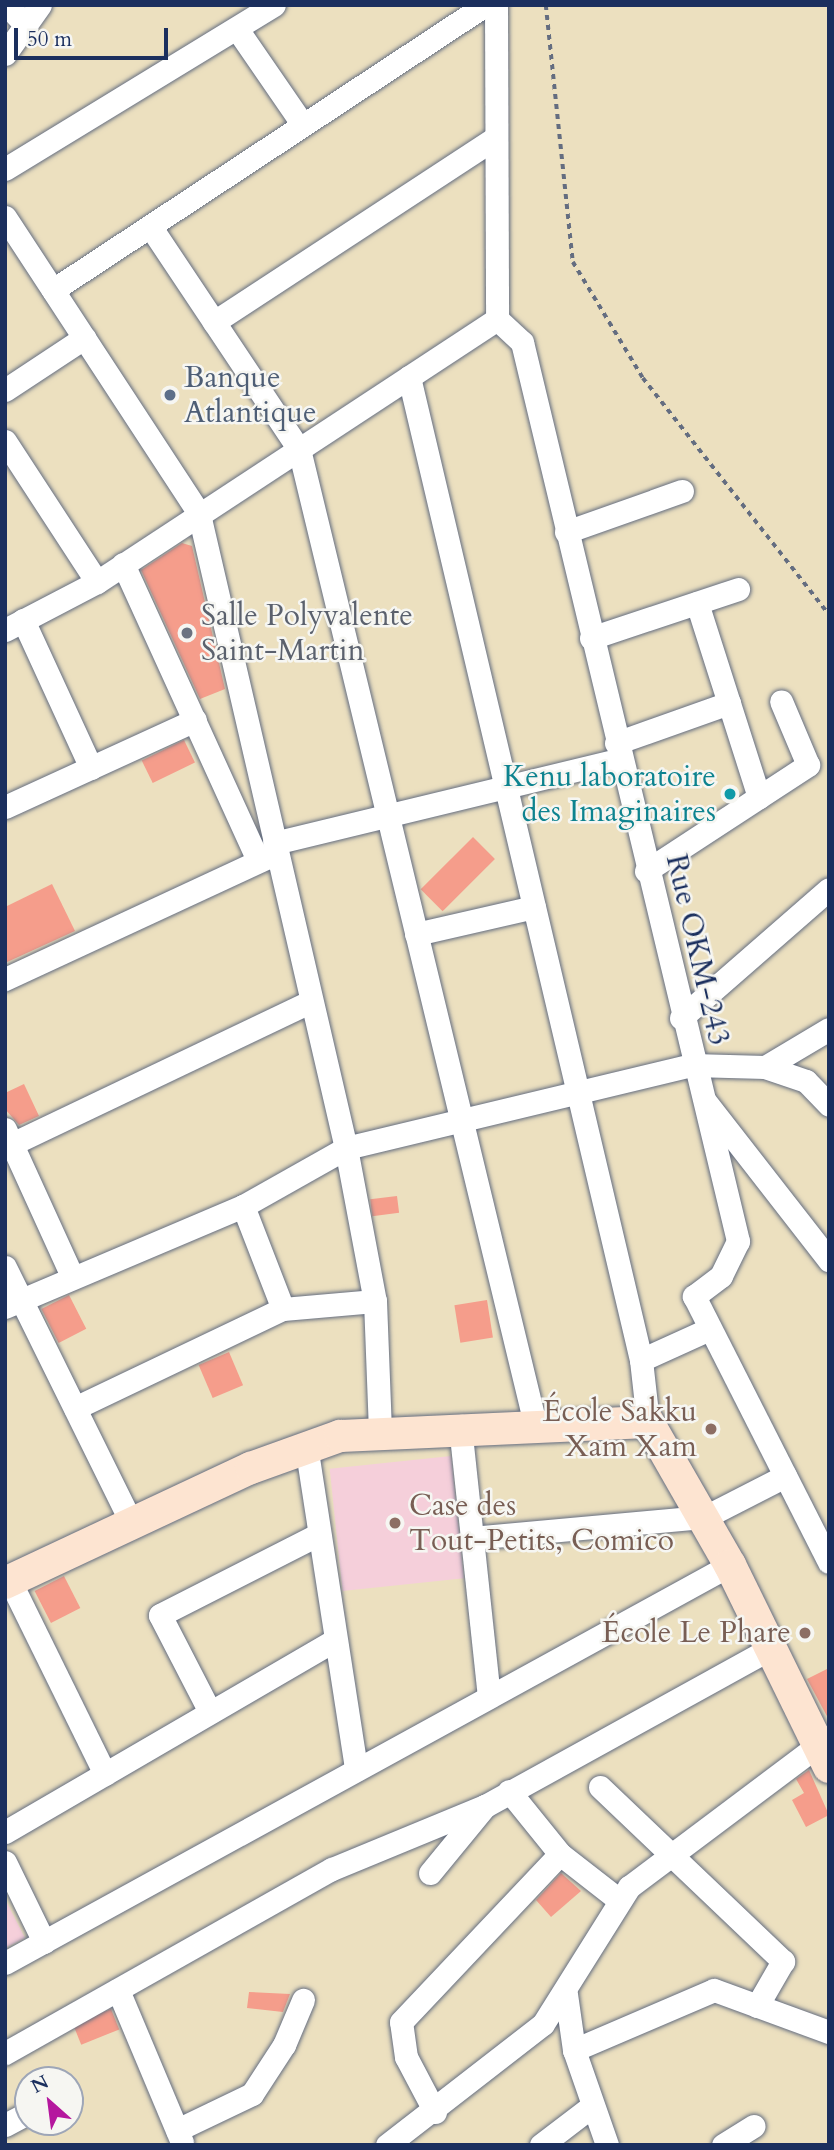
<!DOCTYPE html>
<meta charset="utf-8">
<style>
body{margin:0}
#map{position:relative;width:834px;height:2150px;overflow:hidden;background:#ece0bf;font-family:Cardo,serif}
div>[style]{position:absolute}
[style*='--x']{left:calc(var(--x)*1px);top:calc(var(--y)*1px);width:calc(var(--w)*1px);rotate:calc(var(--a)*1deg)}
.built>*{inset:0;background:#f5cfda;transform-origin:0 0}
.building>*{inset:0;background:#f59d8b;transform-origin:0 0}
.path>*{height:3.5px;margin-top:-1.75px;transform-origin:0;background:repeating-linear-gradient(90deg,#646d80 0 5px,transparent 0 10px)}
.roads{filter:drop-shadow(0 0 2px #646d80) drop-shadow(0 0 2px #646d80)}
.street>*{height:23px;margin:-11.5px;padding:0 11.5px;transform-origin:11.5px;border-radius:11.5px;background:#fff}
.secondary>*{height:32px;margin:-16px;padding:0 16px;transform-origin:16px;border-radius:16px;background:#fde4d1}
.dots>*{width:19px;height:19px;translate:-50% -50%;box-sizing:border-box;border:4px solid #f6f6f2;border-radius:50%}
span{translate:-50% -50%;white-space:nowrap;text-align:center;line-height:1.15;-webkit-text-stroke:5px #f6f6f2;paint-order:stroke}
.service-label{font-size:30px;color:#4e5e75}
.left{translate:0 -50%;text-align:left}
.worship-label{font-size:30px;color:#5b616d}
.culture-label{font-size:30px;color:#0d838f}
.right{translate:-100% -50%;text-align:right}
.street-label{font-size:30px;color:#1b2f5e}
.education-label{font-size:30px;color:#785e54}
.frame{position:absolute;inset:0;border:7px solid #1b2f5e;pointer-events:none}
.north{position:absolute;left:14px;top:2066px;width:70px;height:70px;box-sizing:border-box;background:#f6f6f2;border:2px solid #9ea6b7;border-radius:50%;rotate:332deg;font-size:19px;font-weight:700;line-height:28px;text-align:center;color:#1b2f5e}
.north::after{content:'';display:block;margin:auto;width:24px;height:32px;background:#b5179e;clip-path:polygon(50% 0,100% 100%,50% 72%,0 100%)}
.scale{position:absolute;left:14px;top:28px;width:154px;height:32px;box-sizing:border-box;border:4px solid #1b2f5e;border-top:0;padding-left:9px;font-size:21px;line-height:24px;white-space:nowrap;color:#1b2f5e;-webkit-text-stroke:5px #f6f6f2;paint-order:stroke}
</style>
<div id="map">
<div class="built">
<div style="left:451px;top:1456px;width:123px;height:122px;rotate:84deg"></div>
<div style="clip-path:polygon(5px 1899px,25px 1938px,5px 1948px)"></div>
</div>
<div class="building">
<div style="clip-path:polygon(182px 543px,192px 546px,225px 689px,200px 699px,141px 570px)"></div>
<div style="left:184px;top:740px;width:25px;height:47px;rotate:64deg"></div>
<div style="left:473px;top:837px;width:31px;height:74px;rotate:45deg"></div>
<div style="clip-path:polygon(52px 884px,75px 931px,5px 963px,5px 907px)"></div>
<div style="clip-path:polygon(24px 1084px,39px 1116px,19px 1125px,5px 1109px,5px 1093px)"></div>
<div style="left:397px;top:1196px;width:17px;height:27px;rotate:83deg"></div>
<div style="left:69px;top:1295px;width:38px;height:31px;rotate:63deg"></div>
<div style="left:487px;top:1300px;width:38px;height:33px;rotate:81deg"></div>
<div style="left:229px;top:1352px;width:36px;height:33px;rotate:67deg"></div>
<div style="left:64px;top:1576px;width:36px;height:33px;rotate:63deg"></div>
<div style="clip-path:polygon(829px 1668px,829px 1720px,807px 1679px)"></div>
<div style="clip-path:polygon(809px 1770px,829px 1815px,806px 1827px,792px 1800px,804px 1793px,796px 1779px)"></div>
<div style="clip-path:polygon(561px 1873px,581px 1891px,551px 1917px,536px 1900px)"></div>
<div style="clip-path:polygon(249px 1992px,290px 1994px,283px 2012px,247px 2008px)"></div>
<div style="left:111px;top:2009px;width:22px;height:41px;rotate:68deg"></div>
</div>
<div class="path">
<div style="--x:546;--y:5;--w:258;--a:84"></div>
<div style="--x:573;--y:262;--w:135;--a:58.9"></div>
<div style="--x:643;--y:378;--w:300;--a:51.8"></div>
</div>
<div class="roads">
<div class="street">
<div style="--x:7;--y:5;--w:25;--a:47"></div>
<div style="--x:496;--y:5;--w:314;--a:89.8"></div>
<div style="--x:237;--y:29;--w:116;--a:55.5"></div>
<div style="--x:5;--y:54;--w:60;--a:-54.5"></div>
<div style="--x:5;--y:169;--w:315;--a:-31.4"></div>
<div style="--x:5;--y:217;--w:355;--a:56.8"></div>
<div style="--x:199;--y:514;--w:651;--a:76.95"></div>
<div style="--x:346;--y:1148;--w:156;--a:79.3"></div>
<div style="--x:375;--y:1301;--w:129;--a:87.8"></div>
<div style="--x:150;--y:226;--w:268;--a:56.3"></div>
<div style="--x:299;--y:449;--w:1003;--a:76.39"></div>
<div style="--x:53;--y:290;--w:518;--a:-33.41"></div>
<div style="--x:497;--y:319;--w:34;--a:43"></div>
<div style="--x:522;--y:342;--w:925;--a:76.49"></div>
<div style="--x:738;--y:1241;--w:39;--a:116"></div>
<div style="--x:721;--y:1276;--w:34;--a:143"></div>
<div style="--x:694;--y:1296;--w:298;--a:63.1"></div>
<div style="--x:214;--y:322;--w:336;--a:-33.2"></div>
<div style="--x:409;--y:377;--w:1010;--a:76.72"></div>
<div style="--x:641;--y:1360;--w:62;--a:83.6"></div>
<div style="--x:5;--y:390;--w:95;--a:-33.4"></div>
<div style="--x:5;--y:441;--w:168;--a:56.9"></div>
<div style="--x:566;--y:532;--w:123;--a:-19.5"></div>
<div style="--x:123;--y:564;--w:325;--a:65.5"></div>
<div style="--x:697;--y:603;--w:204;--a:72.3"></div>
<div style="--x:23;--y:620;--w:163;--a:65.3"></div>
<div style="--x:5;--y:630;--w:104;--a:-27.6"></div>
<div style="--x:97;--y:582;--w:479;--a:-33.3"></div>
<div style="--x:591;--y:638;--w:155;--a:-18.4"></div>
<div style="--x:616;--y:743;--w:120;--a:-19.5"></div>
<div style="--x:5;--y:807;--w:209;--a:-24.6"></div>
<div style="--x:274;--y:843;--w:356;--a:-13.6"></div>
<div style="--x:646;--y:871;--w:194;--a:-33.2"></div>
<div style="--x:808;--y:765;--w:69;--a:-112.9"></div>
<div style="--x:416;--y:934;--w:121;--a:-12.9"></div>
<div style="--x:5;--y:979;--w:292;--a:-24.9"></div>
<div style="--x:681;--y:1018;--w:196;--a:-41.1"></div>
<div style="--x:829;--y:1029;--w:74;--a:149.3"></div>
<div style="--x:765;--y:1067;--w:43;--a:18.9"></div>
<div style="--x:806;--y:1081;--w:33;--a:46"></div>
<div style="--x:705;--y:1101;--w:202;--a:52.1"></div>
<div style="--x:5;--y:1129;--w:162;--a:65.5"></div>
<div style="--x:12;--y:1144;--w:330;--a:-25.5"></div>
<div style="--x:243;--y:1206;--w:110;--a:68.8"></div>
<div style="--x:5;--y:1267;--w:287;--a:63.7"></div>
<div style="--x:5;--y:1307;--w:259;--a:-23"></div>
<div style="--x:243;--y:1206;--w:118;--a:-29.4"></div>
<div style="--x:346;--y:1148;--w:356;--a:-13.5"></div>
<div style="--x:692;--y:1065;--w:73;--a:1.6"></div>
<div style="--x:641;--y:1360;--w:72;--a:-24.4"></div>
<div style="--x:75;--y:1408;--w:230;--a:-25.5"></div>
<div style="--x:283;--y:1309;--w:92;--a:-5"></div>
<div style="--x:460;--y:1426;--w:272;--a:83.9"></div>
<div style="--x:306;--y:1445;--w:328;--a:81.2"></div>
<div style="--x:472;--y:1538;--w:234;--a:-5.2"></div>
<div style="--x:705;--y:1517;--w:90;--a:-27.1"></div>
<div style="--x:10;--y:1581;--w:215;--a:63.8"></div>
<div style="--x:210;--y:1712;--w:109;--a:-117.3"></div>
<div style="--x:160;--y:1615;--w:178;--a:-27"></div>
<div style="--x:600;--y:1787;--w:253;--a:43.6"></div>
<div style="--x:783;--y:1961;--w:52;--a:120"></div>
<div style="--x:509;--y:1791;--w:81;--a:51"></div>
<div style="--x:560;--y:1854;--w:75;--a:37.9"></div>
<div style="--x:5;--y:1832;--w:382;--a:-30.2"></div>
<div style="--x:5;--y:1862;--w:89;--a:64"></div>
<div style="--x:430;--y:1873;--w:87;--a:-50.6"></div>
<div style="--x:5;--y:1963;--w:827;--a:-28.77"></div>
<div style="--x:118;--y:1990;--w:165;--a:67.2"></div>
<div style="--x:566;--y:1994;--w:57;--a:81.9"></div>
<div style="--x:574;--y:2050;--w:101;--a:70.8"></div>
<div style="--x:574;--y:2050;--w:152;--a:-23.2"></div>
<div style="--x:714;--y:1990;--w:122;--a:20.1"></div>
<div style="--x:5;--y:2053;--w:375;--a:-29.4"></div>
<div style="--x:332;--y:1869;--w:165;--a:-22.4"></div>
<div style="--x:485;--y:1806;--w:327;--a:-28.9"></div>
<div style="--x:435;--y:2112;--w:62;--a:-117.8"></div>
<div style="--x:406;--y:2057;--w:35;--a:-98"></div>
<div style="--x:401;--y:2022;--w:231;--a:-46.6"></div>
<div style="--x:5;--y:2125;--w:26;--a:-28"></div>
<div style="--x:177;--y:2130;--w:83;--a:-25.6"></div>
<div style="--x:252;--y:2094;--w:59;--a:-56.9"></div>
<div style="--x:284;--y:2045;--w:49;--a:-67.1"></div>
<div style="--x:387;--y:2145;--w:197;--a:-37.8"></div>
<div style="--x:543;--y:2024;--w:162;--a:-57.9"></div>
<div style="--x:629;--y:1887;--w:250;--a:-36.9"></div>
<div style="--x:541;--y:2145;--w:64;--a:-37.4"></div>
<div style="--x:723;--y:2145;--w:36;--a:-32"></div>
</div>
<div class="secondary">
<div style="--x:5;--y:1583;--w:272;--a:-25.1"></div>
<div style="--x:251;--y:1468;--w:95;--a:-19.8"></div>
<div style="--x:340;--y:1436;--w:308;--a:-2.6"></div>
<div style="--x:648;--y:1422;--w:165;--a:60.2"></div>
<div style="--x:730;--y:1565;--w:225;--a:63.9"></div>
</div>
</div>
<div class="dots">
<div style="left:170px;top:395px;background:#5c6f8a"></div>
<div style="left:187px;top:633px;background:#6b7280"></div>
<div style="left:730px;top:794px;background:#0f9aa8"></div>
<div style="left:711px;top:1429px;background:#8d6e63"></div>
<div style="left:395px;top:1523px;background:#8d6e63"></div>
<div style="left:805px;top:1633px;background:#8d6e63"></div>
</div>
<div class="service-label">
<span class="left" style="left:184px;top:395px">Banque<br>Atlantique</span>
</div>
<div class="worship-label">
<span class="left" style="left:201px;top:633px">Salle Polyvalente<br>Saint-Martin</span>
</div>
<div class="culture-label">
<span class="right" style="left:716px;top:794px">Kenu laboratoire<br>des Imaginaires</span>
</div>
<div class="street-label">
<span style="left:697px;top:950px;rotate:77deg">Rue OKM-243</span>
</div>
<div class="education-label">
<span class="right" style="left:697px;top:1429px">École Sakku<br>Xam Xam</span>
<span class="left" style="left:409px;top:1523px">Case des<br>Tout-Petits, Comico</span>
<span class="right" style="left:791px;top:1633px">École Le Phare</span>
</div>
<div class="frame"></div>
<div class="north">N</div>
<div class="scale">50 m</div>
</div>
